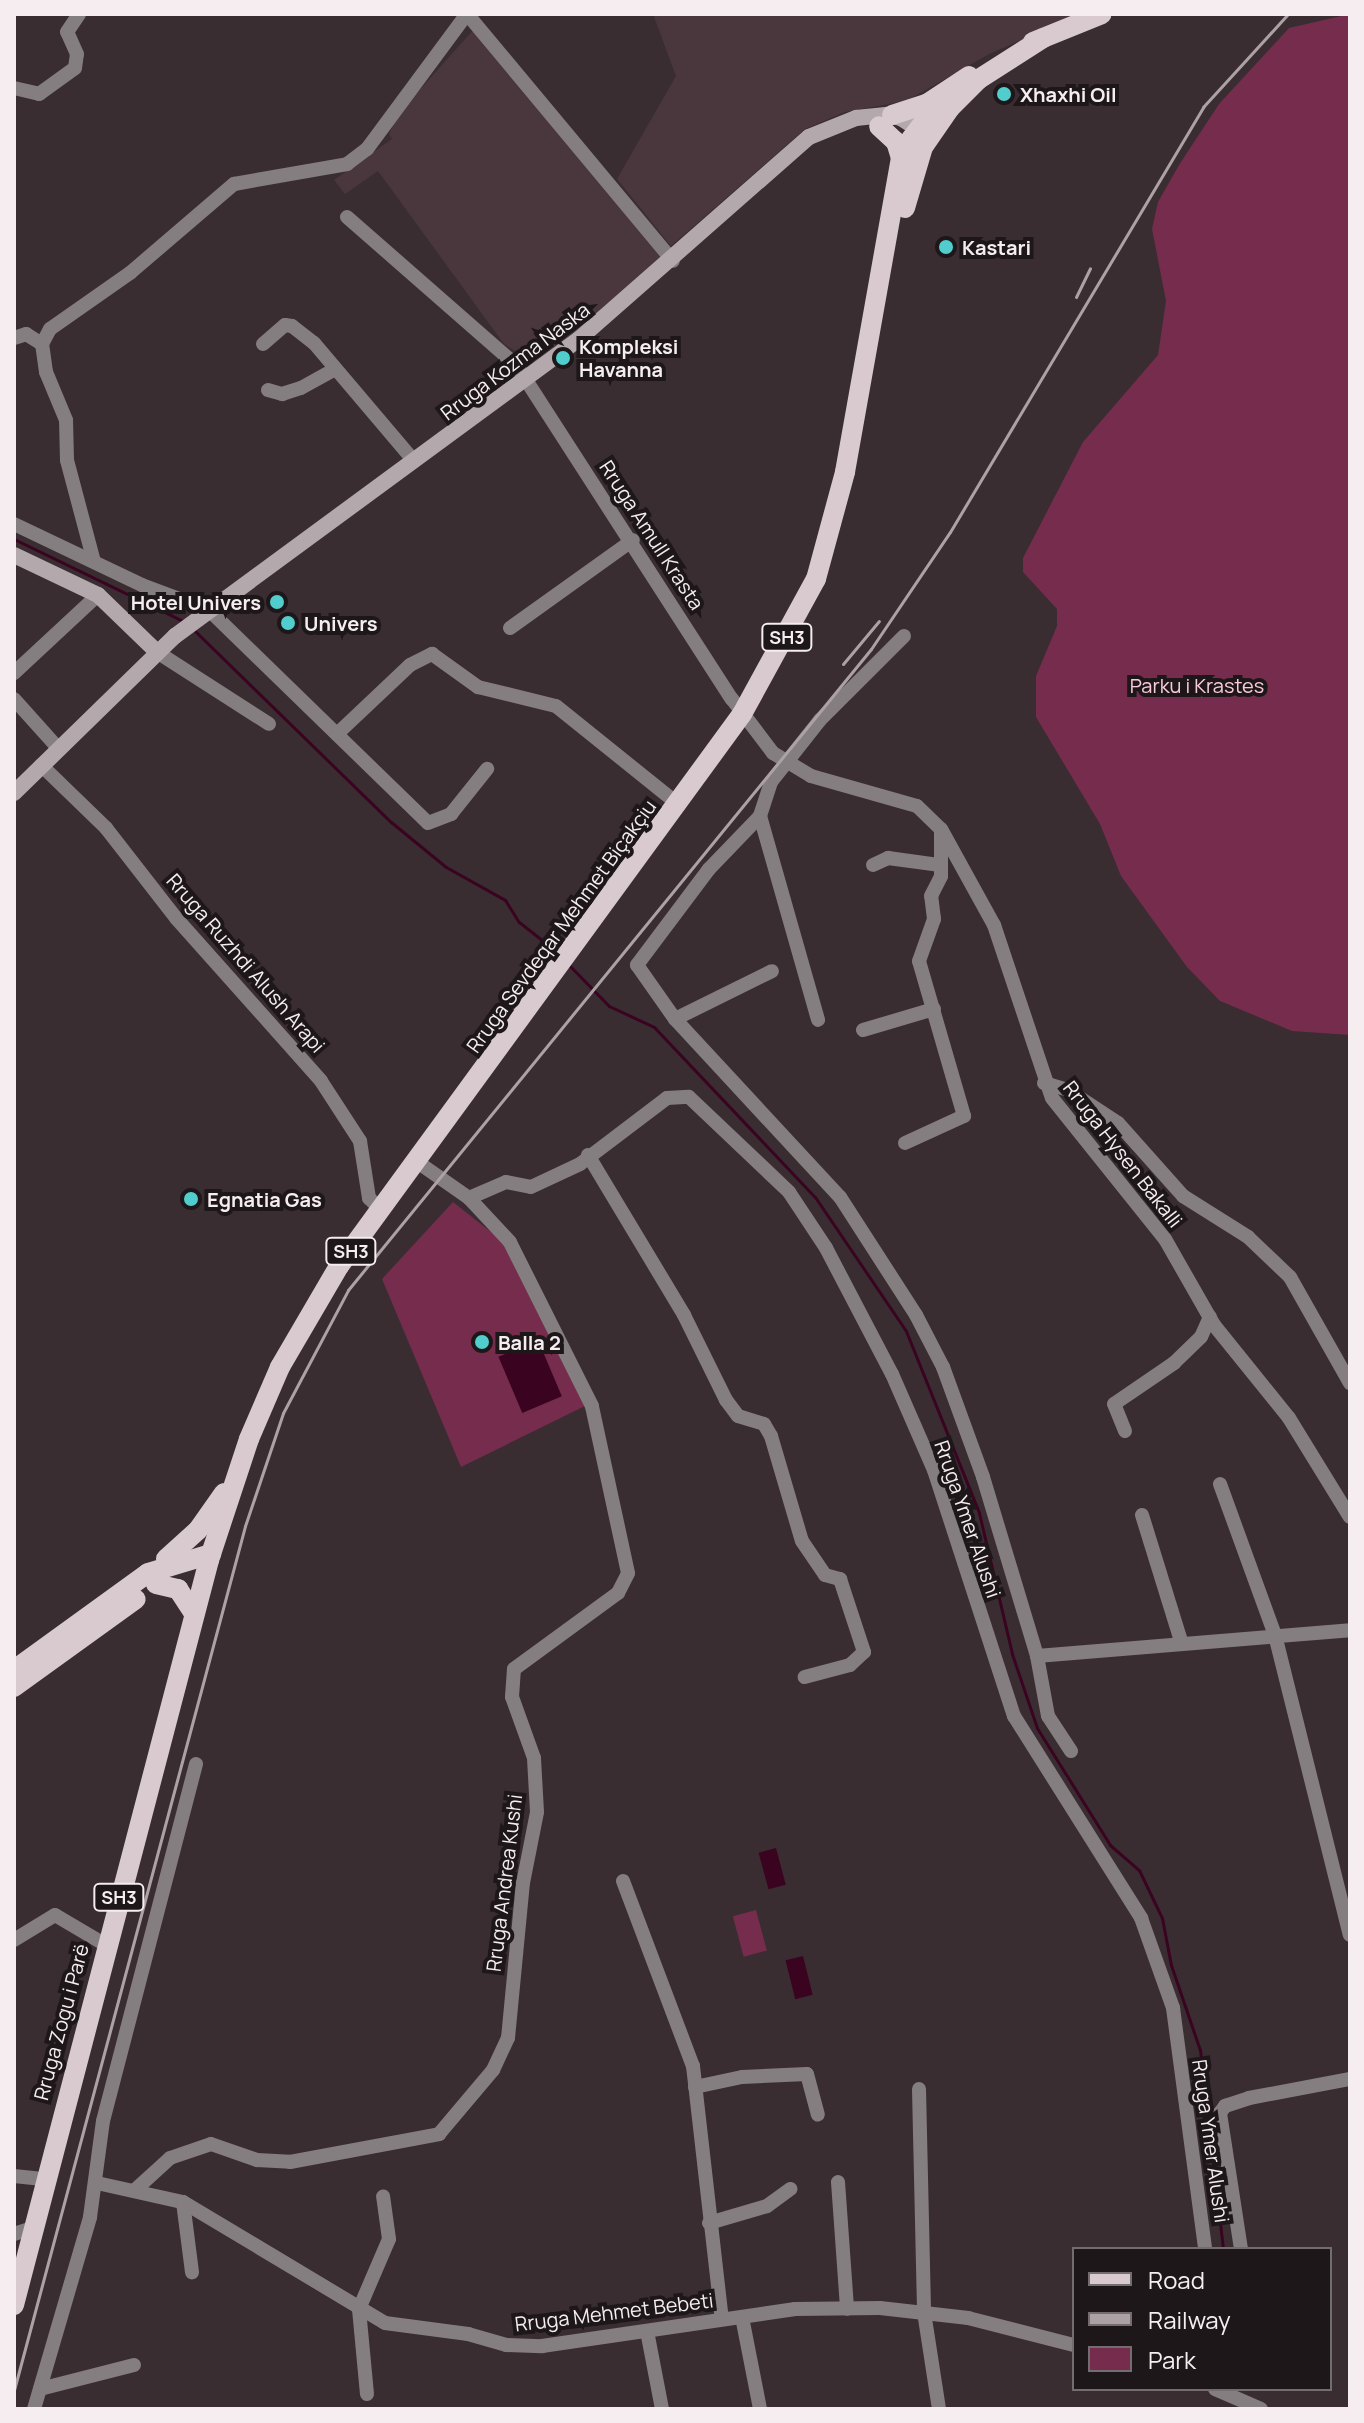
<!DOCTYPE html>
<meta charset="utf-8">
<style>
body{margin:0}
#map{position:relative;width:1364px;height:2423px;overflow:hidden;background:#392d32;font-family:Manrope,sans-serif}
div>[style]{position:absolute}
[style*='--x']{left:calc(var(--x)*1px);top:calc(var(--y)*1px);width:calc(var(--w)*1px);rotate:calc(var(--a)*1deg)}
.built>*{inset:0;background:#4a373e}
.green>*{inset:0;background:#752c4d;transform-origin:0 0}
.water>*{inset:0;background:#3a0420;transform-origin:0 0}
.stream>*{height:3px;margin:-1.5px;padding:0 1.5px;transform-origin:1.5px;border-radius:1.5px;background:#3a0420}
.minor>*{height:14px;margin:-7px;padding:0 7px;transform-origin:7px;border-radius:7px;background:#847e80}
.secondary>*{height:16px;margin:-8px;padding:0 8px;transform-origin:8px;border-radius:8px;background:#b3a9ad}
.primary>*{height:20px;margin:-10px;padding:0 10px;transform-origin:10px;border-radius:10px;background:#d8cacf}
.rail>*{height:3px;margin:-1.5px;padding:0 1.5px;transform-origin:1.5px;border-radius:1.5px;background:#aca2a6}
.dots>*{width:22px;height:22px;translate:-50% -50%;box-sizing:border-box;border:4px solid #1d1719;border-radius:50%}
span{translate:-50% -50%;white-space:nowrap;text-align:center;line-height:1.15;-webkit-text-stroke:8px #1d1719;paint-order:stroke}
.shield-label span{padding:2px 6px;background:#1d1719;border:2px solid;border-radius:6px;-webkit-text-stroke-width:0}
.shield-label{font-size:18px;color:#f5edf0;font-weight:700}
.poi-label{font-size:20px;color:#f5edf0;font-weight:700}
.left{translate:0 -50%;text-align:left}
.right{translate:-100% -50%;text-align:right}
.street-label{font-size:20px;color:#f5edf0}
.park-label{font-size:20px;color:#f9cbdc}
.frame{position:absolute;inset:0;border:16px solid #f5edf0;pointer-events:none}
.legend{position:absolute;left:1072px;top:2247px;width:260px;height:144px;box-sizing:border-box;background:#1d1719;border:2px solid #736d6f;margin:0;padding:10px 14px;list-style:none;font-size:24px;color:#f5edf0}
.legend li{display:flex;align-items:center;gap:16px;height:40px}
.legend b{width:40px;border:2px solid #736d6f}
</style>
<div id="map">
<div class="built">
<div style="clip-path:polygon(653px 14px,1082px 14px,991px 53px,906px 101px,845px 112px,805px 129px,671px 246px,617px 179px,676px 76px)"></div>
<div style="clip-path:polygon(475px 28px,664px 260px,536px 364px,504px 344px,378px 171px,345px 194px,334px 180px,392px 139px,389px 134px,399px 113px)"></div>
</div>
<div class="green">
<div style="clip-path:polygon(1350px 14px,1350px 1035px,1292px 1031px,1220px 1001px,1187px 967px,1121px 876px,1100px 824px,1036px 717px,1036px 676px,1057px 626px,1057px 609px,1023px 572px,1023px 558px,1083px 442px,1158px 355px,1166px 301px,1152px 229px,1158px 202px,1179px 165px,1219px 104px,1289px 28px)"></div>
<div style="clip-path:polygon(453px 1202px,505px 1243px,587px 1405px,461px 1467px,382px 1279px)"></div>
<div style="left:756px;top:1910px;width:42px;height:24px;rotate:75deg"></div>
</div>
<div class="water">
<div style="left:538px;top:1340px;width:61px;height:43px;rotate:67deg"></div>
<div style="left:776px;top:1848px;width:38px;height:18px;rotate:75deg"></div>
<div style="left:803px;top:1956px;width:40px;height:18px;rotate:76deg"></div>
</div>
<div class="stream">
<div style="--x:14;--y:539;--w:188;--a:25.9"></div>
<div style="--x:195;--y:631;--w:274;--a:44.3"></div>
<div style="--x:391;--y:822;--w:71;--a:39.3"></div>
<div style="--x:446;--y:867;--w:68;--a:29.2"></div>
<div style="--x:505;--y:900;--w:26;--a:58"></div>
<div style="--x:519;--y:922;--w:48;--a:38.3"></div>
<div style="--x:568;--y:964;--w:59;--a:45.7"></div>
<div style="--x:609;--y:1006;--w:50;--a:25"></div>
<div style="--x:654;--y:1027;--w:234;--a:46.6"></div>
<div style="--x:815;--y:1197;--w:162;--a:55.8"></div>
<div style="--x:906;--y:1331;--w:196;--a:68.1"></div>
<div style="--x:979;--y:1513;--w:145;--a:76.8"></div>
<div style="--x:1012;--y:1654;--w:78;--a:71.3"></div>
<div style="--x:1037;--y:1728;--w:138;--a:58"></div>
<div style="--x:1110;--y:1845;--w:38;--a:41"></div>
<div style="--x:1139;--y:1870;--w:53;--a:64.4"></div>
<div style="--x:1162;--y:1918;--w:48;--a:79.2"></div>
<div style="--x:1171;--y:1965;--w:90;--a:71.2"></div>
<div style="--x:1200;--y:2050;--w:200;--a:83.4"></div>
</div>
<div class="minor">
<div style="--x:468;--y:15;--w:320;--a:50.2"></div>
<div style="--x:14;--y:88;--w:26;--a:13"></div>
<div style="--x:39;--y:94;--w:44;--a:-35.8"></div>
<div style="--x:75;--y:68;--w:14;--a:-82"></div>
<div style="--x:77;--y:54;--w:24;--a:-114"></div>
<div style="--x:67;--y:32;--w:22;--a:-56"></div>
<div style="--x:347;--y:217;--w:226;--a:41.2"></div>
<div style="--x:517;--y:366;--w:396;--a:57.2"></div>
<div style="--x:732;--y:699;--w:68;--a:52.8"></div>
<div style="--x:773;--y:753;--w:44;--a:31.2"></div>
<div style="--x:811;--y:776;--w:110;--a:15.8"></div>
<div style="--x:917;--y:806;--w:33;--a:44"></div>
<div style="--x:941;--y:829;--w:110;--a:61.1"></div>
<div style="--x:994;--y:925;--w:182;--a:71.5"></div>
<div style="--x:1052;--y:1098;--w:181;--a:51.3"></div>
<div style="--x:1165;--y:1239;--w:99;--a:60.3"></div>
<div style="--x:1214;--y:1325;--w:119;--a:51.1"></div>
<div style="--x:1289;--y:1418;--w:116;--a:58.4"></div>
<div style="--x:14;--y:338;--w:13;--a:-18"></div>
<div style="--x:26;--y:334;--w:19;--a:32"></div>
<div style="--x:263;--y:344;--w:29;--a:-41"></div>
<div style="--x:285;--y:325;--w:7;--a:8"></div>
<div style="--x:292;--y:326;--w:28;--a:38"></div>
<div style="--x:314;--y:343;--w:155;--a:49.7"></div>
<div style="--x:268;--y:390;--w:15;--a:16"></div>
<div style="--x:282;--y:394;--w:20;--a:-18"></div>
<div style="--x:301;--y:388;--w:39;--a:-29"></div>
<div style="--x:14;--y:524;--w:142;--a:25.5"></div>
<div style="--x:142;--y:585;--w:72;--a:20.5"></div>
<div style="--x:209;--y:610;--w:305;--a:44.2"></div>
<div style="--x:428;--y:823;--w:25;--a:-21"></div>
<div style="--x:451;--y:814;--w:58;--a:-51.3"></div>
<div style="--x:93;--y:558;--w:101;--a:-104.9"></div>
<div style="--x:67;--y:460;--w:40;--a:-91.4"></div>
<div style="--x:66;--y:420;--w:52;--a:-112.6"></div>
<div style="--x:46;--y:372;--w:28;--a:-98"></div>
<div style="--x:42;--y:344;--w:17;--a:-62"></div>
<div style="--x:50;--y:329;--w:98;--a:-35"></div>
<div style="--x:130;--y:273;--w:137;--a:-40.6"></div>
<div style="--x:234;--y:184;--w:115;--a:-10"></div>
<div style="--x:347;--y:164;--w:25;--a:-37"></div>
<div style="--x:367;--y:149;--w:168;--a:-53.5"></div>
<div style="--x:510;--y:628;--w:151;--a:-35.6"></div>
<div style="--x:904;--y:636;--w:119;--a:135"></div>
<div style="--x:820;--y:720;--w:79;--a:128.3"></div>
<div style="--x:771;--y:782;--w:36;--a:108"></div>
<div style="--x:760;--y:816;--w:74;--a:133.9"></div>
<div style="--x:709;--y:869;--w:120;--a:126.9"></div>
<div style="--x:637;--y:965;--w:66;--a:54.9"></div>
<div style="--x:675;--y:1019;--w:243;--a:47.2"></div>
<div style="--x:840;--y:1197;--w:140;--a:57.2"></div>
<div style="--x:916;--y:1315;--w:59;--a:62.6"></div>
<div style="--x:943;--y:1367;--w:117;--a:70"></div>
<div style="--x:983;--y:1477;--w:187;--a:73.2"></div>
<div style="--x:1037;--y:1656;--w:61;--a:79.6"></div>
<div style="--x:1048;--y:1716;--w:42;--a:56.7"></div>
<div style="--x:157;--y:652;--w:133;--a:32.7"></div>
<div style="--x:14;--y:673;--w:115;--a:-42.9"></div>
<div style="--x:14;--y:699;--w:64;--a:48.1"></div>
<div style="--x:337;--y:734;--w:100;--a:-43.4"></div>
<div style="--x:410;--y:665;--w:25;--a:-27"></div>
<div style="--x:432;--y:654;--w:57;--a:35.7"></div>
<div style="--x:478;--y:687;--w:80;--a:13.7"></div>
<div style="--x:556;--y:706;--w:158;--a:38.8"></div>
<div style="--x:41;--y:765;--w:91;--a:44.1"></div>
<div style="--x:106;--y:828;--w:114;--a:52.1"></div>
<div style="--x:176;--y:918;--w:218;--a:48.3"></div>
<div style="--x:321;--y:1081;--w:72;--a:57"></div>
<div style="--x:360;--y:1141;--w:58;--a:81"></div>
<div style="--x:369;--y:1198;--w:17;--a:45"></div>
<div style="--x:760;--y:816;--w:212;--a:74.1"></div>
<div style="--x:873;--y:865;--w:17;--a:-25"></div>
<div style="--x:888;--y:858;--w:51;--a:7.8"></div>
<div style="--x:675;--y:1019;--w:108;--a:-26.3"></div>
<div style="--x:863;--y:1030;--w:74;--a:-16.5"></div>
<div style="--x:1044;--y:1083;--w:25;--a:16"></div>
<div style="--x:1068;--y:1090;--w:60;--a:33.4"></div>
<div style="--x:1118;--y:1123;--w:98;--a:48.3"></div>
<div style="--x:1183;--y:1196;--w:77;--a:32.2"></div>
<div style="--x:1248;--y:1237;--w:58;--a:43.6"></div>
<div style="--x:1290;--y:1277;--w:122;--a:60.5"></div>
<div style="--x:905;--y:1143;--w:65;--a:-24.6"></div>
<div style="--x:964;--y:1116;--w:161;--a:-106.2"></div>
<div style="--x:919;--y:961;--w:45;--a:-70.3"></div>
<div style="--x:934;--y:919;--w:23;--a:-97"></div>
<div style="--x:931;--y:896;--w:22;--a:-63"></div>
<div style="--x:941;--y:876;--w:46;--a:-90"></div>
<div style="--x:588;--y:1155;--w:187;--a:59"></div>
<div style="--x:684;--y:1315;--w:95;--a:63.7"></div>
<div style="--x:726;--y:1400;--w:20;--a:53"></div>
<div style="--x:738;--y:1416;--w:27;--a:17"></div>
<div style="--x:764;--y:1424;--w:14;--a:60"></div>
<div style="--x:771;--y:1436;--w:109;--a:73.6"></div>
<div style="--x:802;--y:1541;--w:41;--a:55.9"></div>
<div style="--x:825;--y:1575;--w:16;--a:15"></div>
<div style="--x:840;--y:1579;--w:77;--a:71.8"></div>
<div style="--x:864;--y:1652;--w:19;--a:137"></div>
<div style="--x:850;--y:1665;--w:47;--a:165.1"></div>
<div style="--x:416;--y:1161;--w:65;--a:34.9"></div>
<div style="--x:469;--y:1198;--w:40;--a:-23.4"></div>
<div style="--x:506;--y:1182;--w:25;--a:11"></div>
<div style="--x:531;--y:1187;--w:54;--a:-25.1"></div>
<div style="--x:580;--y:1164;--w:109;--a:-37.2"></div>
<div style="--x:667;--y:1098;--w:22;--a:-3"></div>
<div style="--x:689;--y:1097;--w:138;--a:43.5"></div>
<div style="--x:789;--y:1192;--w:67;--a:56.5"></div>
<div style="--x:826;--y:1248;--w:142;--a:62.4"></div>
<div style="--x:892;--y:1374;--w:105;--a:66.4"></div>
<div style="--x:934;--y:1470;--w:259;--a:72"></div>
<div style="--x:1014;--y:1716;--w:239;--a:57.8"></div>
<div style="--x:1141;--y:1918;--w:96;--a:70.4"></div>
<div style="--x:1173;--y:2008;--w:243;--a:82.4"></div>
<div style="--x:1125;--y:1431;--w:29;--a:-112"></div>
<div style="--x:1114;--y:1404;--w:73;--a:-34.3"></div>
<div style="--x:1174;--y:1363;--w:37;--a:-44"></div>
<div style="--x:1201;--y:1337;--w:22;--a:-66"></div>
<div style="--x:1220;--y:1484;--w:161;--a:70"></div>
<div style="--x:1275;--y:1635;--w:309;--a:76"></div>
<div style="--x:1142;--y:1515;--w:132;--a:72.8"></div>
<div style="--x:1037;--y:1656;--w:314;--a:-4.7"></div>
<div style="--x:623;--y:1881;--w:198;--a:69.3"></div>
<div style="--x:693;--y:2066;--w:255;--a:83.5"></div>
<div style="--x:14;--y:1940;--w:48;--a:-31.4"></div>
<div style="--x:55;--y:1915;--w:59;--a:30.5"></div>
<div style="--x:695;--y:2087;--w:48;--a:-12"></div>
<div style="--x:742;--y:2077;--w:65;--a:-2.6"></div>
<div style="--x:807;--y:2074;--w:42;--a:75"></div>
<div style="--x:919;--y:2089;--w:223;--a:88.7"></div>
<div style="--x:924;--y:2312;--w:98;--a:81.2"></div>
<div style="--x:14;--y:2176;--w:31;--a:6"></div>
<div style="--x:838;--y:2182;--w:127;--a:85.9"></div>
<div style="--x:97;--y:2183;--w:88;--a:12.5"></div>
<div style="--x:183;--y:2202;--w:235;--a:30.9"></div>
<div style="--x:385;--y:2323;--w:84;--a:7.5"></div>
<div style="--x:468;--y:2334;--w:40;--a:16"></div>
<div style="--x:506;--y:2345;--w:36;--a:2"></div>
<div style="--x:542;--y:2346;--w:256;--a:-8.3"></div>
<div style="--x:795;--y:2309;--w:85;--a:-0.7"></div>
<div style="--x:880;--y:2308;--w:89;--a:6.5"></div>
<div style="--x:968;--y:2318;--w:109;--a:14.3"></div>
<div style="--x:135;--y:2190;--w:47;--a:-42.4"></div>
<div style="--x:170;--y:2158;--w:43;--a:-18.9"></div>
<div style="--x:211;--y:2144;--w:49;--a:19.2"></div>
<div style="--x:257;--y:2160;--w:33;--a:3"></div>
<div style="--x:290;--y:2162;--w:152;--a:-10.6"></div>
<div style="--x:439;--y:2134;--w:84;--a:-49.8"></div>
<div style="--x:493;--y:2070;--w:35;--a:-65"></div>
<div style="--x:508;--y:2038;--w:156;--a:-84.5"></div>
<div style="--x:523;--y:1883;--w:72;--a:-78.8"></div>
<div style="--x:537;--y:1812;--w:54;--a:-93.2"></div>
<div style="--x:534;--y:1758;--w:65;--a:-109.8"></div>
<div style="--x:512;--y:1697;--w:28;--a:-86"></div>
<div style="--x:514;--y:1669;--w:129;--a:-36.2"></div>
<div style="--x:618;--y:1593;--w:22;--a:-63"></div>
<div style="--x:628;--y:1573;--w:171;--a:-102.2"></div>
<div style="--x:592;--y:1406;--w:183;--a:-116.6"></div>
<div style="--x:510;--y:1242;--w:60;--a:-133"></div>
<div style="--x:183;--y:2202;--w:71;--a:82.7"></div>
<div style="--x:709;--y:2223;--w:60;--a:-16.3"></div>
<div style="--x:767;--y:2206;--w:29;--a:-36"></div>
<div style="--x:14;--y:2234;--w:22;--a:-18"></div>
<div style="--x:1241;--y:2249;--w:138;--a:-98.8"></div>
<div style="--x:1220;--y:2113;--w:9;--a:-54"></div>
<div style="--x:1225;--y:2106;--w:25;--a:-18"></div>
<div style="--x:1249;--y:2098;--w:103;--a:-10.7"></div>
<div style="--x:742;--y:2317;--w:94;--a:78.9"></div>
<div style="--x:647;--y:2331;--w:79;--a:79.1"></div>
<div style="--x:40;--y:2389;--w:97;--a:-14.3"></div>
<div style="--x:1215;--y:2389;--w:50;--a:23.5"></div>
<div style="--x:367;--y:2394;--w:85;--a:-95.4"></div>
<div style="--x:359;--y:2309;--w:76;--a:-66.8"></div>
<div style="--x:389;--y:2239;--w:43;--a:-97.9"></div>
<div style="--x:34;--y:2409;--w:200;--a:-73.7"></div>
<div style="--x:90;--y:2217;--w:97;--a:-82.3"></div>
<div style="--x:103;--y:2121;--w:369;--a:-75.4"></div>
</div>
<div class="secondary">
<div style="--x:14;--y:555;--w:93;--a:25.5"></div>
<div style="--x:98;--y:595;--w:82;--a:44"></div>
<div style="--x:14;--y:793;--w:225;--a:-44.3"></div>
<div style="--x:175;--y:636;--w:501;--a:-36.32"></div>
<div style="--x:579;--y:339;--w:306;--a:-41.3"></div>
<div style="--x:809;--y:137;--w:51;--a:-22"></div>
<div style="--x:856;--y:118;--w:30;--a:-6"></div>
<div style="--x:886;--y:115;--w:15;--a:11"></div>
<div style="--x:901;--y:118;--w:33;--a:33"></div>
</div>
<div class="primary">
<div style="--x:1033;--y:42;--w:74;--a:-22.1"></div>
<div style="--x:892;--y:115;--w:38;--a:-18"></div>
<div style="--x:928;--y:103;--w:49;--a:-33.4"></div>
<div style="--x:900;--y:166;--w:29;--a:-68"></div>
<div style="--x:911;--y:139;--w:46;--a:-52.9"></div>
<div style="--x:905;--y:208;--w:64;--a:-73.6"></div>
<div style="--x:923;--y:147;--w:47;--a:-55.3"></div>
<div style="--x:950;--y:108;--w:41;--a:-45"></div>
<div style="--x:979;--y:79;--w:76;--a:-32.6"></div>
<div style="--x:166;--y:1559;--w:43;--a:-42.2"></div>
<div style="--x:198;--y:1530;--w:45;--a:-54.9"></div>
<div style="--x:156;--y:1584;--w:23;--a:13"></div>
<div style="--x:178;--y:1589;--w:30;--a:57"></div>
<div style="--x:14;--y:1670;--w:165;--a:-35.9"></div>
<div style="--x:148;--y:1573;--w:66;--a:-16.8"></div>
<div style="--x:14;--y:1687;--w:150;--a:-35.8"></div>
<div style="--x:14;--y:2305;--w:770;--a:-75.33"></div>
<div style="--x:209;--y:1560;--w:127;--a:-71.7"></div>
<div style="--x:249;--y:1439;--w:78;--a:-66.7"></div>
<div style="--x:280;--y:1367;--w:117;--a:-59.7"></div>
<div style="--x:339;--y:1266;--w:683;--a:-53.87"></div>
<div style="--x:742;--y:714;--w:154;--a:-61.3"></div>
<div style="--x:816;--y:579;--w:111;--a:-74.8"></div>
<div style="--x:845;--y:472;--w:319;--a:-79.9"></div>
<div style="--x:901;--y:158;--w:17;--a:-107"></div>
<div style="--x:896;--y:142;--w:23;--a:-137"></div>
</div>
<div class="rail">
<div style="--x:1076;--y:297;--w:32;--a:-64"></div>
<div style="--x:843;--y:664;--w:56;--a:-50.1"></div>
<div style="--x:14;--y:2390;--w:894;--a:-75.03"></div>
<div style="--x:245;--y:1526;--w:119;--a:-71.4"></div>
<div style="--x:283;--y:1413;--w:139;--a:-62.1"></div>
<div style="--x:348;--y:1290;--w:827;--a:-50.79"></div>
<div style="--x:871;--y:649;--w:141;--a:-56"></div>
<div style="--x:950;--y:532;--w:495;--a:-59.2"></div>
<div style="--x:1203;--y:107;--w:126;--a:-47.6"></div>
</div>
<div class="dots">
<div style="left:1004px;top:94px;background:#52cdcd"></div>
<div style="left:946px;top:247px;background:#52cdcd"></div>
<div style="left:563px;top:358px;background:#52cdcd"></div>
<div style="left:277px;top:602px;background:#52cdcd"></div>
<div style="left:288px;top:623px;background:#52cdcd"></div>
<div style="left:191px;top:1199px;background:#52cdcd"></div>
<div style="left:482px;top:1342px;background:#52cdcd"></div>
</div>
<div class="shield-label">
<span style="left:787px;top:637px">SH3</span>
<span style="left:351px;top:1251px">SH3</span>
<span style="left:119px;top:1897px">SH3</span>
</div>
<div class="poi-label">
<span class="left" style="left:1020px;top:94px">Xhaxhi Oil</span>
<span class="left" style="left:962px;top:247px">Kastari</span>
<span class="left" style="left:579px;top:358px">Kompleksi<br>Havanna</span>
<span class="right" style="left:261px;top:602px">Hotel Univers</span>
<span class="left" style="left:304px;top:623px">Univers</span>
<span class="left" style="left:207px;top:1199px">Egnatia Gas</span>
<span class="left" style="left:498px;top:1342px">Balla 2</span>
</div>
<div class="street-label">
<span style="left:515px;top:361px;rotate:-37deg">Rruga Kozma Naska</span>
<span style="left:652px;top:535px;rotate:57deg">Rruga Amull Krasta</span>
<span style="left:561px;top:926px;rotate:-54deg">Rruga Sevdeqar Mehmet Biçakçiu</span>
<span style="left:246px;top:963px;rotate:49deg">Rruga Ruzhdi Alush Arapi</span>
<span style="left:1123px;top:1154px;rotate:52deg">Rruga Hysen Bakalli</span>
<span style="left:968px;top:1519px;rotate:71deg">Rruga Ymer Alushi</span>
<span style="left:504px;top:1883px;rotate:-83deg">Rruga Andrea Kushi</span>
<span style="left:61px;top:2022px;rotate:-75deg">Rruga Zogu i Parë</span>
<span style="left:1211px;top:2141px;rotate:82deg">Rruga Ymer Alushi</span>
<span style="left:614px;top:2312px;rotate:-7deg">Rruga Mehmet Bebeti</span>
</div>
<div class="park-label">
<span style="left:1197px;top:685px">Parku i Krastes</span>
</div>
<div class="frame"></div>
<ul class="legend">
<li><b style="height:10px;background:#d8cacf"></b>Road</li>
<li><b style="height:10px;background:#aca2a6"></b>Railway</li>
<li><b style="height:22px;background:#752c4d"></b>Park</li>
</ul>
</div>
